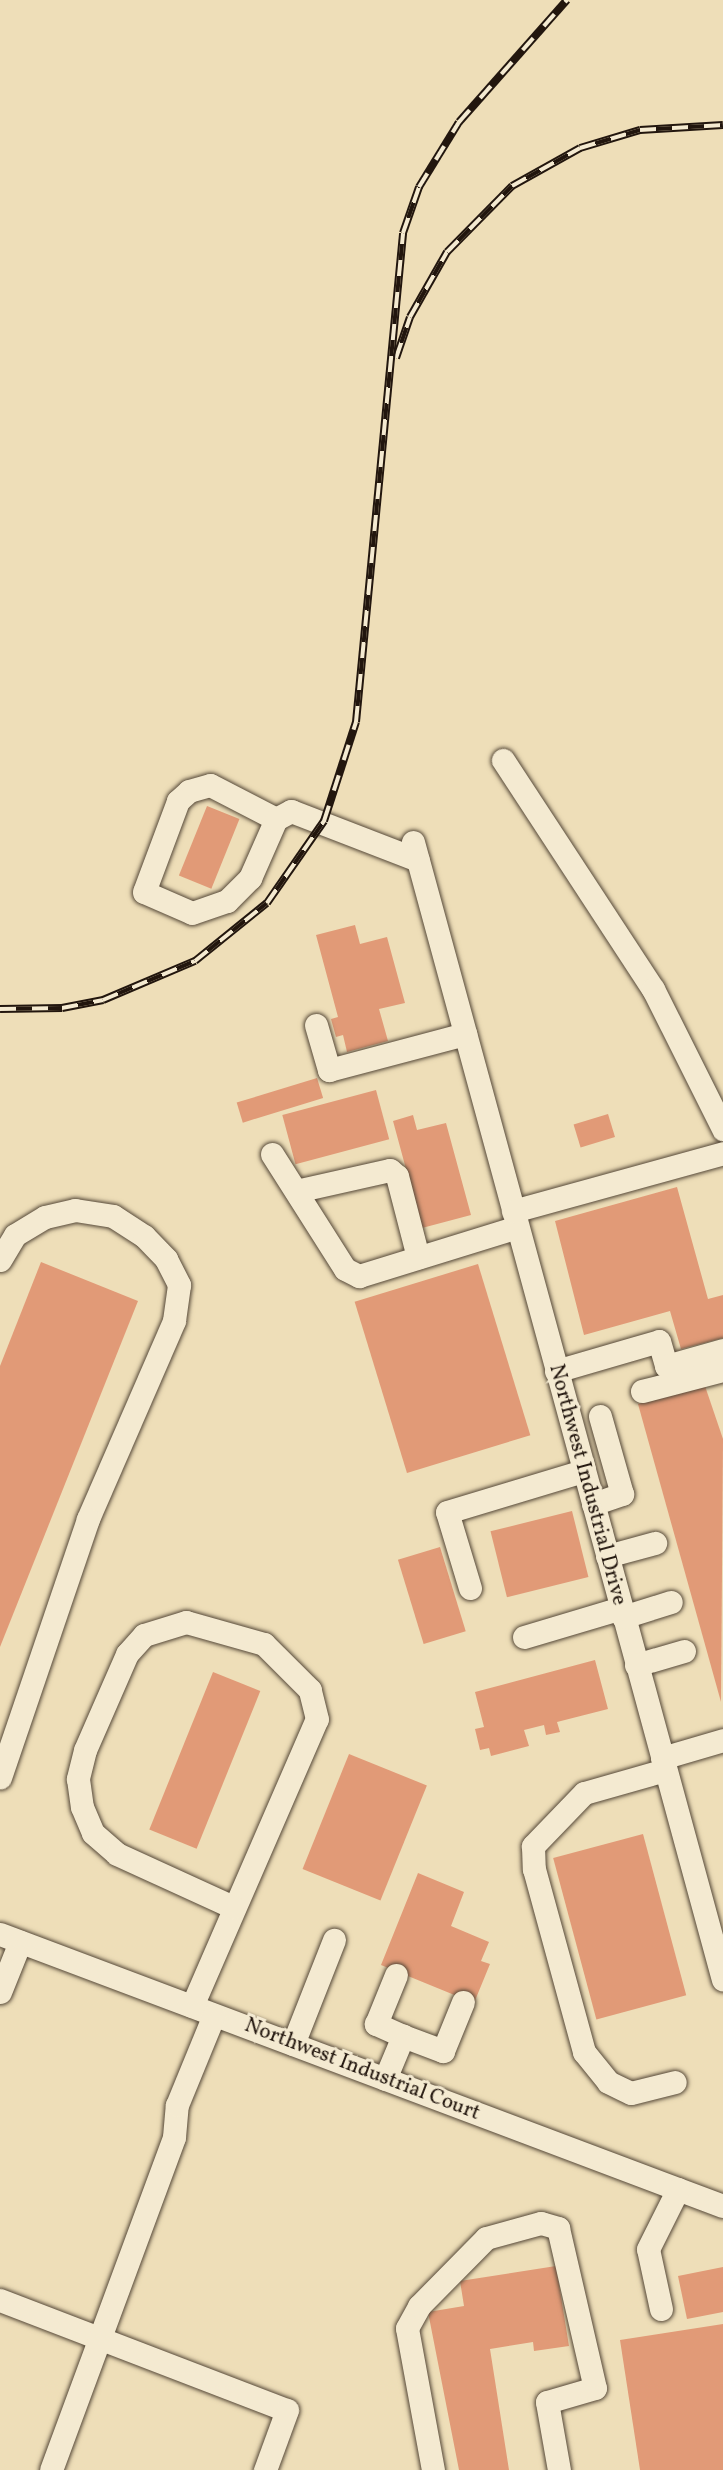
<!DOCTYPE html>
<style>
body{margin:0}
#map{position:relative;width:723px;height:2470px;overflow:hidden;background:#eedeb8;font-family:Vollkorn,serif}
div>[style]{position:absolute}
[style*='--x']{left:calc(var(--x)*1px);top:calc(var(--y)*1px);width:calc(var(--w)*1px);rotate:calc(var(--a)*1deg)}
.building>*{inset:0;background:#e19a77;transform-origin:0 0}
.roads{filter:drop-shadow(0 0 2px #554838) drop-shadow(0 0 2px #554838)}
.minor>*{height:23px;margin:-11.5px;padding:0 11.5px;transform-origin:11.5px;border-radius:11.5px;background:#f4ead1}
.rail>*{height:8px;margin-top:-4px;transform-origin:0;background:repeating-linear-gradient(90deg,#f4ead1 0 16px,#22160e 0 32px);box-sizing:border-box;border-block:2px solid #22160e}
span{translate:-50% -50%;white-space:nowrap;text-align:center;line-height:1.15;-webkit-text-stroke:6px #f4ead1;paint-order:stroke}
.street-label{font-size:21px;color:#22160e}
</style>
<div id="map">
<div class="building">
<div style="left:207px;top:806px;width:35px;height:75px;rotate:22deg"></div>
<div style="clip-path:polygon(355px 925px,360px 944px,387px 937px,405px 1003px,379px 1009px,388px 1041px,347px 1052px,343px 1035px,336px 1037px,331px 1019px,338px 1017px,316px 935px)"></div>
<div style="left:317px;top:1078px;width:21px;height:84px;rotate:73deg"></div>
<div style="left:376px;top:1090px;width:51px;height:97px;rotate:75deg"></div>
<div style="left:608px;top:1114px;width:24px;height:36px;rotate:73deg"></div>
<div style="clip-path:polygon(413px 1115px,417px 1130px,446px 1123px,471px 1215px,422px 1228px,393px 1121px)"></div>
<div style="clip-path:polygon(677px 1187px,708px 1299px,723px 1295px,723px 1338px,681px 1349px,670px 1311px,584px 1335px,555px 1221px)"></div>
<div style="clip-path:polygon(41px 1262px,138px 1301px,0 1647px,0 1366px)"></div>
<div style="left:478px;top:1264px;width:179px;height:129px;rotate:73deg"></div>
<div style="clip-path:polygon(705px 1386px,723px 1439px,721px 1702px,638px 1404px)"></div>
<div style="left:572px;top:1511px;width:68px;height:84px;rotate:76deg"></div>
<div style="left:440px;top:1547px;width:88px;height:44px;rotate:73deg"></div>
<div style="clip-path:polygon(595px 1660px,608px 1709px,557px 1722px,560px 1732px,546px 1735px,544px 1725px,524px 1730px,529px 1746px,491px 1756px,489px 1748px,480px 1750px,475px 1729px,484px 1727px,475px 1692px)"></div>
<div style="left:213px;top:1672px;width:51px;height:170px;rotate:22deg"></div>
<div style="left:349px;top:1754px;width:84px;height:124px;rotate:22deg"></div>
<div style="left:643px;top:1834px;width:167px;height:93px;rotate:75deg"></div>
<div style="clip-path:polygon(418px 1873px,464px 1892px,451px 1926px,489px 1942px,481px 1961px,490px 1964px,474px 2003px,381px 1965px)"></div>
<div style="clip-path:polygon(556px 2266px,569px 2346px,534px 2351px,533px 2342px,490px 2349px,509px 2470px,459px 2470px,428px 2312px,464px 2306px,460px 2281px)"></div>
<div style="clip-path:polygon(723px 2267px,723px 2312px,687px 2319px,678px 2276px)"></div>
<div style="clip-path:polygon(723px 2324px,723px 2470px,640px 2470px,620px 2340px)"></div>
</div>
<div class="roads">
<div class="minor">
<div style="--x:503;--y:760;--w:274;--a:56.8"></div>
<div style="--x:653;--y:989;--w:157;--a:63.4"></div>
<div style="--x:276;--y:819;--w:74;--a:-152.7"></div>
<div style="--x:210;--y:785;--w:22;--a:164"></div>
<div style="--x:189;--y:791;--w:15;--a:138"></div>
<div style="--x:178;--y:801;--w:97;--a:110.5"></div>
<div style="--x:144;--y:892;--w:52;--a:23.6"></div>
<div style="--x:192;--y:913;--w:37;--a:-19"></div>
<div style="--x:227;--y:901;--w:33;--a:-45"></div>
<div style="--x:250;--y:878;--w:64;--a:-66.2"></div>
<div style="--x:276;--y:819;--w:17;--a:-28"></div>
<div style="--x:291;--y:811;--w:136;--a:21.1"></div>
<div style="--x:413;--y:842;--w:1179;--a:74.76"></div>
<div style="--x:316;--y:1025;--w:47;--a:73.9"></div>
<div style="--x:329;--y:1070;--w:141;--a:-14.8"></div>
<div style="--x:272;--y:1154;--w:136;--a:57.6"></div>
<div style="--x:345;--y:1269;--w:16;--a:27"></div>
<div style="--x:359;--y:1276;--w:165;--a:-17.2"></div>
<div style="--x:296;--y:1191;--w:96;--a:-12.6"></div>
<div style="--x:390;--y:1170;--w:9;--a:41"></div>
<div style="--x:397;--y:1176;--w:84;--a:75.5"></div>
<div style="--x:513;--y:1211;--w:218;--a:-15.4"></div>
<div style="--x:0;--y:1260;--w:29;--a:-59"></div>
<div style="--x:15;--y:1235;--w:35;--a:-31"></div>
<div style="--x:45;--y:1217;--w:31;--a:-13"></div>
<div style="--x:75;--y:1210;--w:38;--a:9"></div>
<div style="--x:113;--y:1216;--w:37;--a:33"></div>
<div style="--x:144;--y:1236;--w:32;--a:46"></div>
<div style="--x:166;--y:1259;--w:29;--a:63"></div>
<div style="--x:179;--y:1285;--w:36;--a:98"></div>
<div style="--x:174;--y:1321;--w:216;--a:113.5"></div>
<div style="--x:88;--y:1519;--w:273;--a:108.8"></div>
<div style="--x:556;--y:1371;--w:107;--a:-16.2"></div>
<div style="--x:659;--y:1341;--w:26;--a:74"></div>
<div style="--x:666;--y:1366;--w:59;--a:-15.7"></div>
<div style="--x:642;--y:1391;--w:84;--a:-14.5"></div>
<div style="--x:593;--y:1504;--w:31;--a:-19"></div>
<div style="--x:622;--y:1494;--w:81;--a:-105.8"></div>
<div style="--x:607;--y:1556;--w:50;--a:-15.2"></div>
<div style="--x:470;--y:1588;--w:79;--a:-106.8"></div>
<div style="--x:447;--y:1512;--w:142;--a:-16.8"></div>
<div style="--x:623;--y:1617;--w:50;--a:-17.4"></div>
<div style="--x:524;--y:1637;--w:101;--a:-16.6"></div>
<div style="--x:636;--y:1665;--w:50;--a:-16.3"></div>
<div style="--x:662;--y:1758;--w:64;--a:-16.4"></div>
<div style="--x:665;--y:1770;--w:84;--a:164.1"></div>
<div style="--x:584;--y:1793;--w:74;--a:133.9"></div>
<div style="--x:533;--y:1846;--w:23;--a:88"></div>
<div style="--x:534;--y:1869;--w:190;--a:74.7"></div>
<div style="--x:584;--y:2052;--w:38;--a:51"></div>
<div style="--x:608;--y:2082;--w:25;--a:26"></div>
<div style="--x:631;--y:2093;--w:45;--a:-14"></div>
<div style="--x:0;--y:1934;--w:772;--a:20.62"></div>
<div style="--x:0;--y:1992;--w:54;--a:-68.2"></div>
<div style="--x:192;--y:2006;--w:313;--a:-66.5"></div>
<div style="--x:317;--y:1719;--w:30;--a:-104"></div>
<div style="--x:310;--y:1690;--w:65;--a:-135"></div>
<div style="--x:264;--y:1644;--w:81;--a:-164.2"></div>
<div style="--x:186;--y:1622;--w:44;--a:162.8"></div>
<div style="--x:144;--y:1635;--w:25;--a:132"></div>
<div style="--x:127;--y:1654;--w:105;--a:113.6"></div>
<div style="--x:85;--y:1750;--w:30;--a:104"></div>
<div style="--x:78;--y:1779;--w:28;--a:82"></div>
<div style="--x:82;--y:1807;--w:28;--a:67"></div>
<div style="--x:93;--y:1833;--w:32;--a:41"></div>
<div style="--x:117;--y:1854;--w:128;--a:24.6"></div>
<div style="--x:403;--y:2036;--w:43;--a:20.6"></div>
<div style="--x:443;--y:2051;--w:53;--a:-67.8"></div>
<div style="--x:293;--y:2044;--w:112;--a:-68.5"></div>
<div style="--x:385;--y:2079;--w:47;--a:-67.3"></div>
<div style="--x:403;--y:2036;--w:30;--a:-156"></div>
<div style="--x:376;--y:2024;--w:53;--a:-67.8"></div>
<div style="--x:0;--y:2300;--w:307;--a:21"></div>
<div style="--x:287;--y:2410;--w:64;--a:110.1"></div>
<div style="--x:661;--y:2309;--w:61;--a:-102.2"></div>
<div style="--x:648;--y:2249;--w:67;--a:-63.4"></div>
<div style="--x:51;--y:2470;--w:355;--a:-69.7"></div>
<div style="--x:174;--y:2137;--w:32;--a:-85"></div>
<div style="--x:177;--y:2105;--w:97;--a:-67.7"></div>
<div style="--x:433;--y:2470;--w:144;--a:-100.4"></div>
<div style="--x:407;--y:2328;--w:25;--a:-61"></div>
<div style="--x:419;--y:2306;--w:95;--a:-45.4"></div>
<div style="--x:486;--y:2238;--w:57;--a:-15.3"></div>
<div style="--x:541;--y:2223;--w:18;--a:16"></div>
<div style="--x:558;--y:2228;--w:164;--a:77"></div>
<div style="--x:595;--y:2388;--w:50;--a:163.7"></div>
<div style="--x:547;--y:2402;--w:69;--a:80"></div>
</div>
</div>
<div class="rail">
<div style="--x:396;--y:358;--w:43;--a:-71.1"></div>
<div style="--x:410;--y:317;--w:75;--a:-60.4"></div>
<div style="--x:447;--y:252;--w:93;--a:-45.4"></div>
<div style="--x:512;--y:186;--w:78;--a:-29.2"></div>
<div style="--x:580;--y:148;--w:63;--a:-16.7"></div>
<div style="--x:640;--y:130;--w:83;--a:-3.4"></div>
<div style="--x:0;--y:1009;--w:62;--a:-0.9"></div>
<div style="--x:62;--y:1008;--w:42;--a:-11"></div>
<div style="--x:103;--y:1000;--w:100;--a:-23"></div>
<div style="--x:195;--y:961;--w:92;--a:-38.9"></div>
<div style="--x:267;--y:903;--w:100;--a:-55.2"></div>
<div style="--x:324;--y:821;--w:104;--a:-72.1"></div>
<div style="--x:356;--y:722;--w:491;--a:-84.5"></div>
<div style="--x:403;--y:233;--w:49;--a:-70.8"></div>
<div style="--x:419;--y:187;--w:76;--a:-58.4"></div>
<div style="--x:459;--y:122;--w:163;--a:-48.5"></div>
</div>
<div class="street-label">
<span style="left:587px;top:1485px;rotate:75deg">Northwest Industrial Drive</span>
<span style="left:362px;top:2070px;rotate:21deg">Northwest Industrial Court</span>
</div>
</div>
